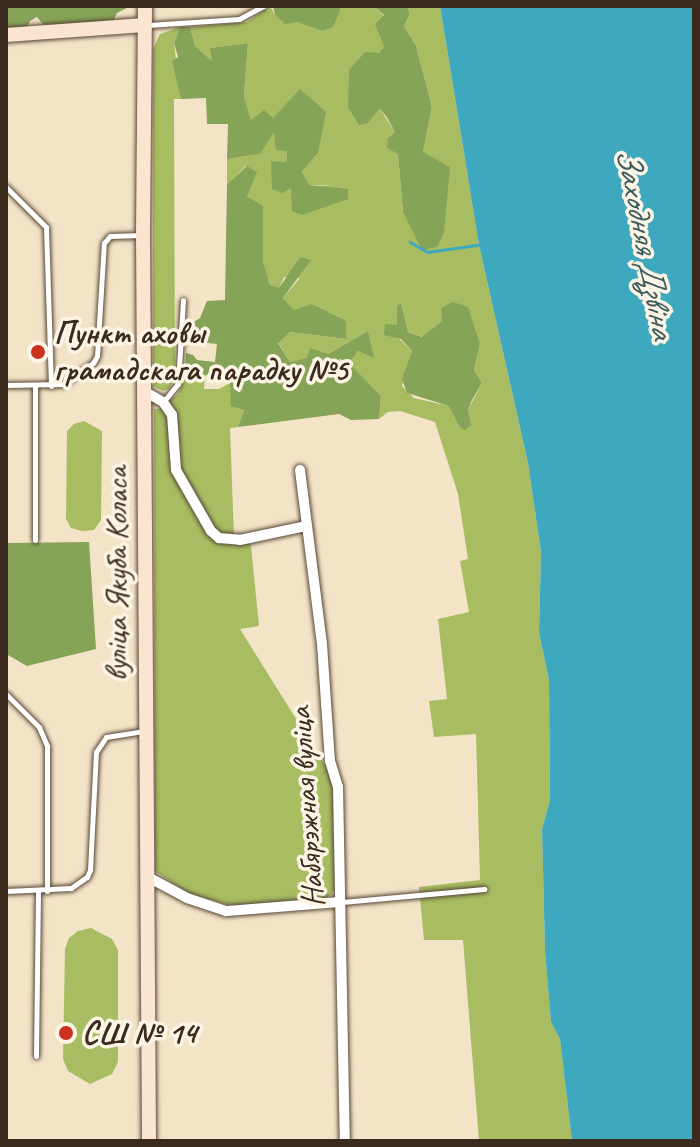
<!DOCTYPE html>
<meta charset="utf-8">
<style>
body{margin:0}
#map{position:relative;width:700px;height:1147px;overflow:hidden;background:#f3e3c7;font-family:Caveat,sans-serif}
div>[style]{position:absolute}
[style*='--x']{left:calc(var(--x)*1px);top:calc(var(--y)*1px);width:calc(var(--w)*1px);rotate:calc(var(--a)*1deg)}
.green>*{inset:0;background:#a8bd61}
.forest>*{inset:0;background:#86a457}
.water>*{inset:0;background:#3ea8be}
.stream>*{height:3px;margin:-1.5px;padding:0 1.5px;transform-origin:1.5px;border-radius:1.5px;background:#3ea8be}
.roads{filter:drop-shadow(0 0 2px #574637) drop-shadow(0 0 2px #574637)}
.lane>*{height:5px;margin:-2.5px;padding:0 2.5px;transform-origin:2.5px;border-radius:2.5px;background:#fff}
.street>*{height:10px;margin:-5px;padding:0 5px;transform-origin:5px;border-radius:5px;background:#fff}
.secondary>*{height:14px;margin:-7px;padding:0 7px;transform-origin:7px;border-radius:7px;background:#fce5d0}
.dots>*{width:22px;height:22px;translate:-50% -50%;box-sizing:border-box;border:4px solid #fcf5e5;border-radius:50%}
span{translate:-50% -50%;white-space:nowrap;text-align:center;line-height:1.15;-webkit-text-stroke:7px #fcf5e5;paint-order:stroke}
.poi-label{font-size:32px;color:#3b2a1e;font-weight:700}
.left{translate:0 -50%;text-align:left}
.street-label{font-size:32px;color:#3b2a1e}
.water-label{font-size:34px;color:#3c5c5e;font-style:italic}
.frame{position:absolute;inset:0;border:8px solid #3b2a1e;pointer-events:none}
</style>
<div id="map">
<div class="green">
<div style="clip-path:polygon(evenodd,270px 6px,275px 15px,322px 31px,340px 11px,340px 6px,373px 6px,384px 16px,384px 46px,379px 53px,368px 123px,380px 109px,395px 132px,388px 138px,398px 154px,403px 212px,423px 152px,432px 107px,416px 46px,404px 26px,410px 14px,407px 6px,440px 6px,479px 245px,528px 463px,541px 552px,539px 633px,549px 680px,550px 800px,542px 829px,545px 950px,551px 1022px,560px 1039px,572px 1141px,479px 1141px,463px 940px,424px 940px,419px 887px,480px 880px,476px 734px,434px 737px,429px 701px,447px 699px,438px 619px,469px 612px,460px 561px,468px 559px,458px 494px,435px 422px,400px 411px,388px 412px,379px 419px,381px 396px,348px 363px,358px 351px,373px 357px,368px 331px,328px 354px,290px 362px,278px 342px,290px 332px,345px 339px,346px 321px,294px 311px,283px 298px,300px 278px,284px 277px,279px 289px,270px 285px,263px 260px,263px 207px,247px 196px,246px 166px,227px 184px,227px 159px,259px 154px,274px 130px,287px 150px,286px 162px,271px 162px,291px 187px,335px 185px,308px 185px,302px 172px,318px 153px,273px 119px,251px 120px,244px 96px,248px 43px,211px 48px,213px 62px,195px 46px,190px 27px,247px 22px,270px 6px,401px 304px,408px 332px,423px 337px,442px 321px,480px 344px,474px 370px,482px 383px,468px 410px,470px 425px,460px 428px,450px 406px,414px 398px,402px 386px,412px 351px,385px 325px,397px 325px,401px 304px)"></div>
<div style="clip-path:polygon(180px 27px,174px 43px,181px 99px,174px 99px,175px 378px,169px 389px,163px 391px,153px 386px,153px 49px,160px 34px)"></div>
<div style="clip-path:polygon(205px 373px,204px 389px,219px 389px,230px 383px,244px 410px,238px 427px,230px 428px,234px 536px,250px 536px,259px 626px,240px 629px,328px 770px,335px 793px,335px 890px,326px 899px,233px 906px,188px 893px,155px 871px,154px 409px,173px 408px,169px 401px,178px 394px,185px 378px,197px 380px)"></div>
<div style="clip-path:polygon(84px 421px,102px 431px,101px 520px,94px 530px,82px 531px,71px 528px,66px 519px,67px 431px,74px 424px)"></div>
<div style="clip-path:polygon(91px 928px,112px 939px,118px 950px,118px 1062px,112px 1074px,90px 1084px,68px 1071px,63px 1059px,65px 949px,69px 938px,78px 931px)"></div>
</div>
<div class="forest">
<div style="clip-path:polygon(6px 6px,127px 6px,127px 8px,117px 13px,113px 22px,45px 27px,37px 17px,30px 21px,27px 28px,6px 30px)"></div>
<div style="clip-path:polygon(273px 6px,340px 6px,340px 11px,333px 27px,322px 31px,296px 22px,285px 24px,275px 15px)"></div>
<div style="clip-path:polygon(373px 6px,407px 6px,410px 14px,404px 26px,416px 46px,432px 107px,423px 152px,450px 167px,444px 233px,437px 247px,422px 250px,403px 212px,398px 154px,387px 148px,388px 138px,395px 132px,386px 116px,380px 109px,368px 123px,359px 125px,348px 107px,349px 70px,365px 52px,379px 53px,384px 46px,375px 24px,384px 15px)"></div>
<div style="clip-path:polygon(180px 27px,190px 27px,195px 46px,212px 61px,210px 48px,248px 43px,244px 96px,251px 120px,264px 110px,273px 118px,300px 89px,326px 112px,318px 153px,302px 172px,309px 185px,348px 189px,348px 199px,302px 215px,292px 211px,291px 188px,282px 193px,272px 189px,271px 161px,286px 162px,287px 151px,276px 150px,274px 132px,260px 154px,227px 159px,228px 124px,207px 124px,206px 98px,181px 99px,172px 61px,178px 57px,174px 43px)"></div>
<div style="clip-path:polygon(247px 166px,257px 172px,247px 196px,263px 206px,263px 260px,270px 285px,279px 288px,300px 257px,311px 260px,283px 298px,294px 310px,312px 304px,346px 321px,346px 339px,290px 332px,278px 343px,290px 362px,307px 358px,310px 348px,328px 354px,368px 331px,374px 358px,358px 351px,349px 363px,381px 396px,379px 419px,351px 420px,339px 414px,238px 427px,244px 410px,231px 406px,230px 383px,214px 371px,197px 380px,185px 378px,186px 353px,193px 355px,197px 360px,215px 362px,217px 344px,199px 342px,201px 334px,186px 327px,200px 318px,207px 301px,225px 300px,227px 184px)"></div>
<div style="clip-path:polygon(453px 302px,468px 307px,480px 344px,474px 370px,482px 383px,472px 400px,468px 410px,471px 425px,465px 430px,460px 428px,449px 406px,407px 393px,402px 379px,412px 351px,401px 339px,384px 335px,385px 324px,397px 325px,397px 306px,401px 303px,408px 332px,422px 337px,442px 321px,441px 308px)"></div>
<div style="clip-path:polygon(89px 542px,96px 649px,27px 666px,6px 654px,6px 543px)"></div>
</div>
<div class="water">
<div style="clip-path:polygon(440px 6px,694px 6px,694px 1141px,572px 1141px,560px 1039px,551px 1022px,545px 951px,542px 829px,550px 800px,549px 680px,539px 633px,541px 552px,528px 463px,479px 245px)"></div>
</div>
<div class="stream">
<div style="--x:410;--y:242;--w:20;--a:30"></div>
<div style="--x:427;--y:252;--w:57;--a:-8.1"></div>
</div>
<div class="roads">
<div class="lane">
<div style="--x:148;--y:25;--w:91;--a:-3.8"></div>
<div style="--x:239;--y:19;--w:27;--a:-28"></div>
<div style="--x:6;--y:187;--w:57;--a:45"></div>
<div style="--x:46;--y:227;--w:159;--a:88.2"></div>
<div style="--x:6;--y:385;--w:57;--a:-1"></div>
<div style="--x:63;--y:384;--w:37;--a:-35"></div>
<div style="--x:93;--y:363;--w:8;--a:-60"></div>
<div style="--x:97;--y:356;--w:113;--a:-86.5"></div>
<div style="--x:104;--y:243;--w:9;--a:-49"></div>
<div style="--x:110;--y:236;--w:32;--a:-2"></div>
<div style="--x:35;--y:386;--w:154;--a:90"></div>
<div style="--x:164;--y:401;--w:22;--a:-51"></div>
<div style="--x:178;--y:384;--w:84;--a:-86.6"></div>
<div style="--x:6;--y:694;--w:47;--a:45"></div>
<div style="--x:39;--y:727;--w:21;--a:67"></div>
<div style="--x:47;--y:746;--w:145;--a:90"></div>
<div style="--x:6;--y:891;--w:65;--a:-2.6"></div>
<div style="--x:71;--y:888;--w:19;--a:-35"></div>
<div style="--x:87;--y:877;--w:8;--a:-67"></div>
<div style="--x:90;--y:870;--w:118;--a:-87.1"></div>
<div style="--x:96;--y:752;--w:18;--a:-56"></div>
<div style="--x:106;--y:737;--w:39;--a:-9"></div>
<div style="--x:342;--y:902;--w:143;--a:-5.2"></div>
<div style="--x:36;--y:1056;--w:165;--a:-89.3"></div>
</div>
<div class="street">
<div style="--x:144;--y:391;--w:22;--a:30"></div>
<div style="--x:163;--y:402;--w:16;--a:55"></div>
<div style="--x:172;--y:415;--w:55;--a:85.8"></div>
<div style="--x:176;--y:470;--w:70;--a:60.2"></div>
<div style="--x:211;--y:531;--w:11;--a:41"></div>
<div style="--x:219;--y:538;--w:21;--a:5"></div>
<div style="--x:240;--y:540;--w:67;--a:-12"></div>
<div style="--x:300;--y:470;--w:175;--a:82.8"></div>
<div style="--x:322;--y:644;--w:117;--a:86.1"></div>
<div style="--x:330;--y:761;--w:27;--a:73"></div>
<div style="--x:338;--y:787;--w:354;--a:88.9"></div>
<div style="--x:146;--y:876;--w:47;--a:28.2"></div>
<div style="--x:187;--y:898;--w:41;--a:18.4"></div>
<div style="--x:226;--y:911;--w:115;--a:-4.5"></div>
</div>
<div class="secondary">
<div style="--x:145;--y:6;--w:228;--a:90.5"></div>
<div style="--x:143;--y:234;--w:907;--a:89.62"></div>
<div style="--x:6;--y:35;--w:139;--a:-4.1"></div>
</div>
</div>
<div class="dots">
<div style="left:38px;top:352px;background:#c8321e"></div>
<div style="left:66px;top:1033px;background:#c8321e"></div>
</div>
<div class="poi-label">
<span class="left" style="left:54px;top:352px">Пункт аховы<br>грамадскага парадку №5</span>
<span class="left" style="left:82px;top:1033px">СШ № 14</span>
</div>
<div class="street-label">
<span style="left:117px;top:574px;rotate:-90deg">вуліца Якуба Коласа</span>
<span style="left:307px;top:807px;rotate:-94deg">Набярэжная вуліца</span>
</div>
<div class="water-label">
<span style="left:646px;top:243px;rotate:79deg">Заходняя Дзвіна</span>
</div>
<div class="frame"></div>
</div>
